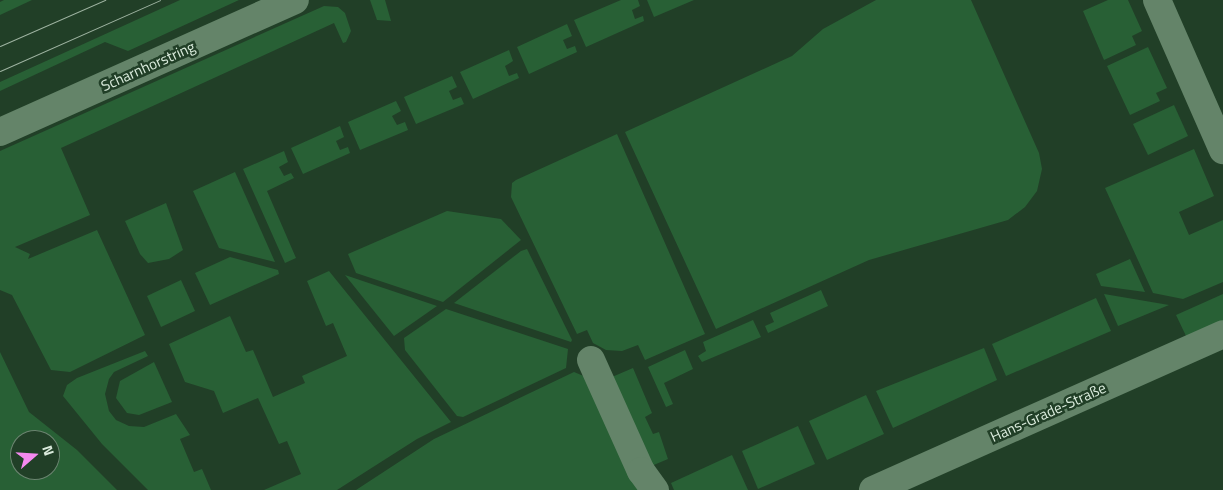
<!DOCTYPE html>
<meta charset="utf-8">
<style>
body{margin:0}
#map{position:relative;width:1223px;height:490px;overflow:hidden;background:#213f27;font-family:"Titillium Web",sans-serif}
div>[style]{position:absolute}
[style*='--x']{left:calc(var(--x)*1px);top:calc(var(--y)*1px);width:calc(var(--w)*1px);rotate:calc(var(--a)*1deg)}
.green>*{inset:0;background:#286035}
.minor>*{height:28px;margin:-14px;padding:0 14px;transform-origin:14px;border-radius:14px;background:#648469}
.tram>*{height:1px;margin:-0.5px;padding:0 0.5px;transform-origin:0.5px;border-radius:0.5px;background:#9fb4a2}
span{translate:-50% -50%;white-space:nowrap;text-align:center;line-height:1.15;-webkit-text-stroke:5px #213f27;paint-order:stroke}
.street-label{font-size:15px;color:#dbecdd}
.north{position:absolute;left:10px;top:430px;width:50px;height:50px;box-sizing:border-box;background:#213f27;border:1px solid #6b8470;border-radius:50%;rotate:71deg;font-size:14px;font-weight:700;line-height:20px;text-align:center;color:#dbecdd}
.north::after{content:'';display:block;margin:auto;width:18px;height:22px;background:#f489ef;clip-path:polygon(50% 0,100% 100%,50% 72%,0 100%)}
</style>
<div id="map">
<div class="green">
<div style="clip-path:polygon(4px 0,32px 0,0 15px,0 2px)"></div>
<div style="clip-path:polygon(180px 0,239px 0,128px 51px,105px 42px,0 91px,0 82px)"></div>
<div style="clip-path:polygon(370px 0,385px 0,391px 21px,377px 20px)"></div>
<div style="clip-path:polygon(621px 0,638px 0,640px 6px,632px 10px,635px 19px,643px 16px,644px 21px,586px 47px,574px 20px)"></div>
<div style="clip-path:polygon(647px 0,694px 0,654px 17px)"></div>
<div style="clip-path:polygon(876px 0,971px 0,1039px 153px,1042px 169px,1037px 191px,1025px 207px,1008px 220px,869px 260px,716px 329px,625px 132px,792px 56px,823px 29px)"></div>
<div style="clip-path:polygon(1108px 0,1128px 0,1142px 31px,1132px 36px,1136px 45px,1104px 60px,1083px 11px)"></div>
<div style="clip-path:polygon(324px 6px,338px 7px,345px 13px,351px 31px,346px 42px,343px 43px,334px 23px,61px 148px,90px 215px,15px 247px,30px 254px,28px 259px,97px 230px,145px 335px,70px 372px,51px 370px,12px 295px,0 290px,0 151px)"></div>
<div style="clip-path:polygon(567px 24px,572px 36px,563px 40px,567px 49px,575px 46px,577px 52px,529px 74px,517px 47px)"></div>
<div style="clip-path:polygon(1148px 47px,1167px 88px,1156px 93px,1160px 101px,1130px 115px,1107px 66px)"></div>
<div style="clip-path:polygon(509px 50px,513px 61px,505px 66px,509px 76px,517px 73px,519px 78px,473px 99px,460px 72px)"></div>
<div style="clip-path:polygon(452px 76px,457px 87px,449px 91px,453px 100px,461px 97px,464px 104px,416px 124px,404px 97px)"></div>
<div style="clip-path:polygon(396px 101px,401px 111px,392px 116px,397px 125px,405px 122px,408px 130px,360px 150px,348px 122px)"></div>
<div style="clip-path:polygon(1174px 105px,1188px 136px,1148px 155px,1133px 124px)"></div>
<div style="clip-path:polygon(340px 126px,344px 137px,336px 141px,340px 150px,348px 147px,350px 153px,303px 174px,291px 148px)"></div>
<div style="clip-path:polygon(617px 134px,705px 334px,645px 360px,638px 345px,622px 351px,606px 350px,593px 343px,587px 330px,577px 334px,511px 197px,512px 183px,516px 180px)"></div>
<div style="clip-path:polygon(1194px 149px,1214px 196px,1179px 212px,1189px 235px,1223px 220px,1223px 282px,1183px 299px,1153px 293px,1105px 188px)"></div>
<div style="clip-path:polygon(284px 151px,288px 162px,279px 167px,284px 176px,291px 173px,294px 178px,267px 191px,296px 258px,285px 263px,243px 169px)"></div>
<div style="clip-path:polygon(235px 172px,275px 262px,219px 248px,193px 191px)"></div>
<div style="clip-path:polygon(166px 203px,183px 250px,169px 259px,148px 263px,140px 254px,125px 221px)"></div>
<div style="clip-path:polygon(447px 211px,501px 219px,521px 240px,443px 302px,356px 273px,348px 254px)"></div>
<div style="clip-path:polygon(527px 249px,572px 340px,571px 342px,454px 303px,521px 251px)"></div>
<div style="clip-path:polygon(230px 257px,278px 270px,279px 274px,210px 305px,195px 273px)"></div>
<div style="clip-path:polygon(1130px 259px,1145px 292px,1101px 286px,1096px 274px)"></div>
<div style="clip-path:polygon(329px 271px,451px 422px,417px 439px,337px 490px,264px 490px,301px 474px,287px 441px,279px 444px,258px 398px,223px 413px,214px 391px,185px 382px,169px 344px,230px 316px,246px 352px,253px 350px,273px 397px,305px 383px,302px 376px,347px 356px,333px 323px,326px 326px,307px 281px)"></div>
<div style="clip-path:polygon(345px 275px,437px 306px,394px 336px)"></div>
<div style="clip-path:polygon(181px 280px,195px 311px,161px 327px,147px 296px)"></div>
<div style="clip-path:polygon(821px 290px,828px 306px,768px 333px,765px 326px,774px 322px,770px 313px)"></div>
<div style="clip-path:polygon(1104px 294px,1169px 305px,1118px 326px)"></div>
<div style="clip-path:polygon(1223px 294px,1223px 322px,1187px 338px,1176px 315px)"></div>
<div style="clip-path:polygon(1096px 298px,1111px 331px,1006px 376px,992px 344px)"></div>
<div style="clip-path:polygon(446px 309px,568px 349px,566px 368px,463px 417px,457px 416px,405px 350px,404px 338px)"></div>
<div style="clip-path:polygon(753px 320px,761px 337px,702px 362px,698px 356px,706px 351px,703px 342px)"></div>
<div style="clip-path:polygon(984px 348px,997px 380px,893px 428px,876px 391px)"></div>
<div style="clip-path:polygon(685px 350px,693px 369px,664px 383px,673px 404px,666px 407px,648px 367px)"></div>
<div style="clip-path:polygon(145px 351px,148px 356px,114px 372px,109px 379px,105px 394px,109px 411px,116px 420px,129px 426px,144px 427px,176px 414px,190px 435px,180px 439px,194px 472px,202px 469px,211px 490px,148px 490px,102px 444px,63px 396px,67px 385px,77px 378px)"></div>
<div style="clip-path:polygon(evenodd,0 352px,29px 412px,77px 450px,117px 490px,0 490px,0 352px,20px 440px,50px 440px,50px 470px,20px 470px,20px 440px)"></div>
<div style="clip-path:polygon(154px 362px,172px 402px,139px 415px,127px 413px,116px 398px,120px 381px)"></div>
<div style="clip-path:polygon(633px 368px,652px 413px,645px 417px,653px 434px,659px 432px,668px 459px,649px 467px,639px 490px,356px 490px,434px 439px,574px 372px,586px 377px,591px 386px)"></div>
<div style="clip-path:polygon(866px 395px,884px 434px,827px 460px,809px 421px)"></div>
<div style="clip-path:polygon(798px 426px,815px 464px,758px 489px,742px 451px)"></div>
<div style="clip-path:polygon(732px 455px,748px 490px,674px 490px,671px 483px)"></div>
</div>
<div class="minor">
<div style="--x:1157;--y:0;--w:164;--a:66.3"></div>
<div style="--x:0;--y:132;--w:323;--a:-24.1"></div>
<div style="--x:591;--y:360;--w:122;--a:65.8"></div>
<div style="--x:641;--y:471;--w:24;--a:54"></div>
<div style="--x:873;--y:490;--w:383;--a:-24"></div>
</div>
<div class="tram">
<div style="--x:0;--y:46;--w:115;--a:-23.7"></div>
<div style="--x:0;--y:71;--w:175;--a:-23.9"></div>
</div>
<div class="street-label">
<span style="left:148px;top:66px;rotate:-24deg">Scharnhorstring</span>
<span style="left:1048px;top:412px;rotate:-24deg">Hans-Grade-Straße</span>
</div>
<div class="north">N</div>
</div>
